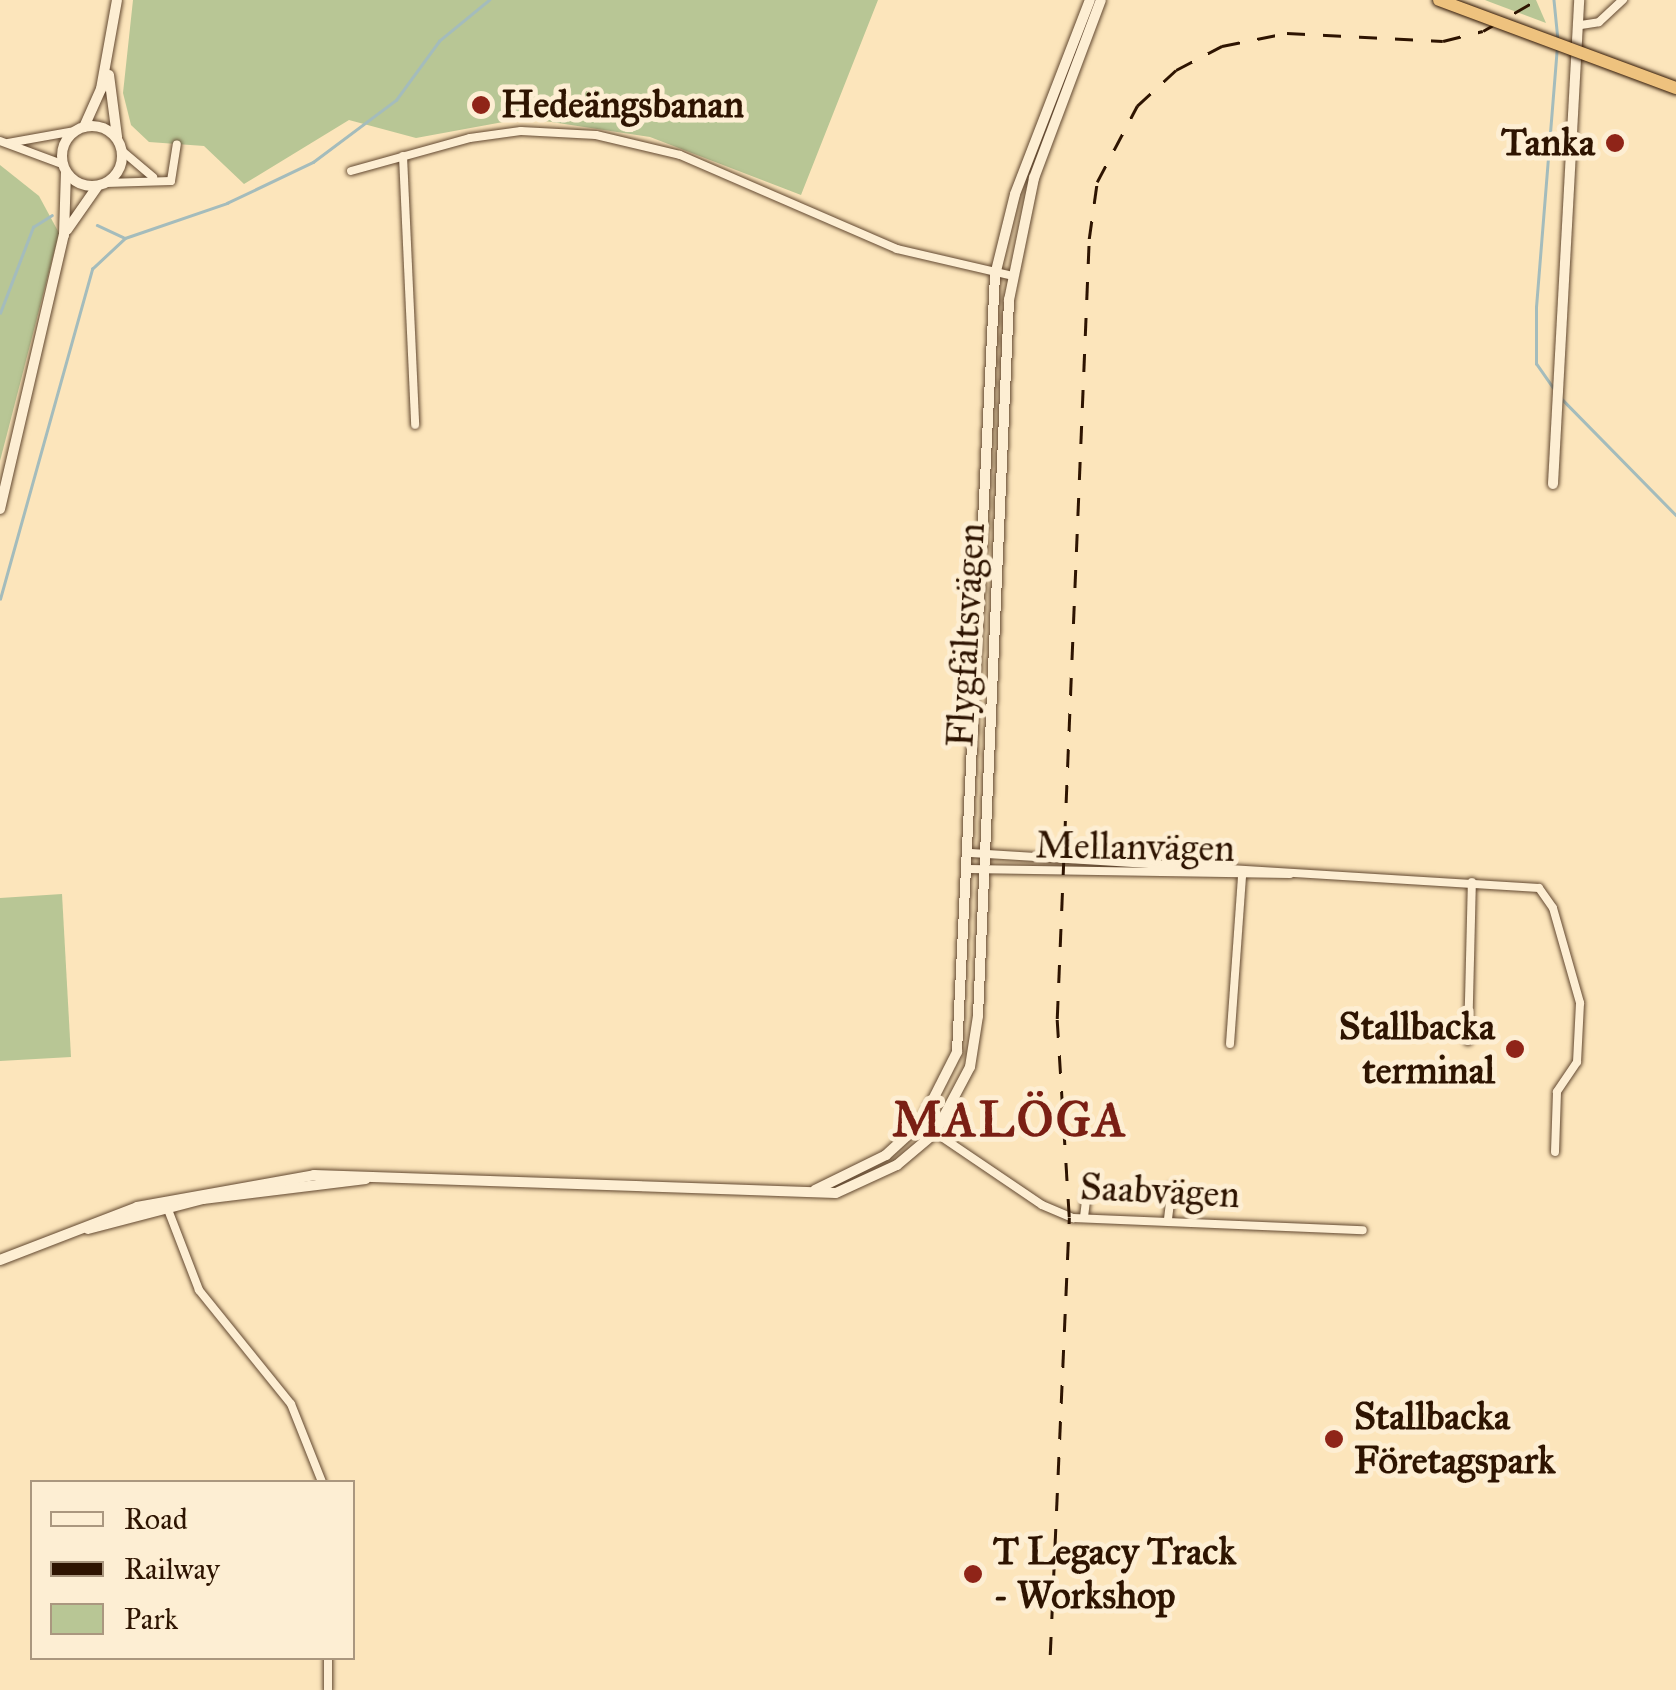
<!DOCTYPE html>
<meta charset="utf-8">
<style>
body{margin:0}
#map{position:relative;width:1676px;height:1690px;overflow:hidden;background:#fce5bb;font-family:"IM FELL Great Primer",serif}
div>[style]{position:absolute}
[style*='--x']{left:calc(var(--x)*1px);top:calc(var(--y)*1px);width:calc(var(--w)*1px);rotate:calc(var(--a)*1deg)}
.green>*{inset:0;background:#b8c695}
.stream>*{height:2.5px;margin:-1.25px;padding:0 1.25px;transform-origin:1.25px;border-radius:1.25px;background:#a4bcbc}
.roads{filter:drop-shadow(0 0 2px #624830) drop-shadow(0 0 2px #624830)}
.minor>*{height:8px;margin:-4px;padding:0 4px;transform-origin:4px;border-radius:4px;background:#fdeed3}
.tertiary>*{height:10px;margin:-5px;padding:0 5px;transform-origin:5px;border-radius:5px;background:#fdeed3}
.tertiary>.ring{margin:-5px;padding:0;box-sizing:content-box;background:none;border:10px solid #fdeed3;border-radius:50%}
.rail>*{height:2.5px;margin-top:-1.25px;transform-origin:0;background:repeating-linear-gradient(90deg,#2e1401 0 18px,transparent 0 36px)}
.bridges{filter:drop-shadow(0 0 2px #2e1401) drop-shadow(0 0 2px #2e1401)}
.trunk-bridge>*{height:12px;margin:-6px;padding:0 6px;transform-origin:6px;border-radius:6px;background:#eec27e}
.dots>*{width:28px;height:28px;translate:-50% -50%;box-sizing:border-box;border:5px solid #fdeed3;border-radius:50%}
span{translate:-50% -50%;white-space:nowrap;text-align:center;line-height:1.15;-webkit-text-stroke:10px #fdeed3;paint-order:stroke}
.poi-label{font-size:38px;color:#2e1401;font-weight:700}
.left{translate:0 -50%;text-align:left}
.right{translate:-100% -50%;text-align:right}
.street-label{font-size:38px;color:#2e1401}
.district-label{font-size:48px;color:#7a1f14;font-weight:700;letter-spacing:2.5px}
.legend{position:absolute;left:30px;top:1480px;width:325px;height:180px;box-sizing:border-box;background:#fdeed3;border:2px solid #aa977f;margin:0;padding:12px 18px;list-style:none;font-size:30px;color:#2e1401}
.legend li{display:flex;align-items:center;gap:20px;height:50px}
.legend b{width:50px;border:2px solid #aa977f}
</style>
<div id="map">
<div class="green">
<div style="clip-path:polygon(133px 0,878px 0,801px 195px,650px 137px,525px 118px,416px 138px,349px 120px,244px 184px,204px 146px,149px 142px,131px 125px,123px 93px)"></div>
<div style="clip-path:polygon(1485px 0,1536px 0,1546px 23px,1490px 2px)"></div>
<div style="clip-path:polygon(0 165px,39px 196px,59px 233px,0 461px)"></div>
<div style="clip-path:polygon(62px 894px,71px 1057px,0 1061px,0 898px)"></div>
</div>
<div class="stream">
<div style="--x:1554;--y:0;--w:40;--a:84.3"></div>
<div style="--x:97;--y:225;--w:29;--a:25"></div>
<div style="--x:0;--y:313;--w:92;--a:-69"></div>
<div style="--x:33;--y:227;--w:22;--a:-32"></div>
<div style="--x:1553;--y:388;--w:29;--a:-125"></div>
<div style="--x:1536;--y:364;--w:57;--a:-90"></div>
<div style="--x:1536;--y:307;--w:260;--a:-85.4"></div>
<div style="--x:1561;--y:398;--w:164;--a:45.5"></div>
<div style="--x:0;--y:599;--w:343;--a:-74.4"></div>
<div style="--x:92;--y:269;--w:45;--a:-43.2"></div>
<div style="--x:125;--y:238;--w:108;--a:-18.9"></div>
<div style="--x:227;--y:203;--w:95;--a:-25.5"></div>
<div style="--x:313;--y:162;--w:104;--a:-36.8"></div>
<div style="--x:396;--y:100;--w:73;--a:-53.9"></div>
<div style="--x:439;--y:41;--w:65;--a:-39.4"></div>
</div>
<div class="roads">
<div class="minor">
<div style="--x:1581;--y:25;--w:18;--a:-9"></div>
<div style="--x:1599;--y:22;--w:33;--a:-43"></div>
<div style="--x:0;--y:141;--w:66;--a:20.4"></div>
<div style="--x:8;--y:143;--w:68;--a:-10.2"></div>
<div style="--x:121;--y:150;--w:42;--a:40.2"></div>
<div style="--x:403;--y:156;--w:269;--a:87.4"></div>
<div style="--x:351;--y:171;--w:123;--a:-15.5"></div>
<div style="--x:470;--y:138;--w:51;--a:-7.8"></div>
<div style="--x:521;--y:131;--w:75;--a:3.1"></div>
<div style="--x:596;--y:135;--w:86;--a:13.4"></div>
<div style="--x:680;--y:155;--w:236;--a:23.4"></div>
<div style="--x:897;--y:249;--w:119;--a:13.1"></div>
<div style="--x:106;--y:183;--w:65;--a:-1.8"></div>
<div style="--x:171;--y:181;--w:37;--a:-81"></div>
<div style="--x:971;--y:853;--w:569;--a:3.53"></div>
<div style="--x:1539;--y:888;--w:24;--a:55"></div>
<div style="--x:1553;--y:908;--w:99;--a:74.1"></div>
<div style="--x:1580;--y:1003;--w:59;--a:92.9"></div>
<div style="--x:1577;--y:1062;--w:36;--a:124"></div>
<div style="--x:1557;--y:1092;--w:60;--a:91.9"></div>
<div style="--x:969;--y:869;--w:321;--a:0.9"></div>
<div style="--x:1468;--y:1041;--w:159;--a:-88.6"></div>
<div style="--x:1230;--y:1044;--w:168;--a:-85.9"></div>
<div style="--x:921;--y:1123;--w:146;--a:34.1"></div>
<div style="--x:1042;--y:1205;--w:34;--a:23"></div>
<div style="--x:1073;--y:1218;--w:290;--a:2.4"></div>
<div style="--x:167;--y:1207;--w:89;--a:68.9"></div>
<div style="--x:199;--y:1290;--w:146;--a:51.1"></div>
<div style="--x:291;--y:1404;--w:84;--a:68.3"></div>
<div style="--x:1084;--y:1217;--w:24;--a:-83"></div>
<div style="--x:1168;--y:1219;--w:32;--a:-83"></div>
<div style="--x:328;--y:1690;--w:32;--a:-90"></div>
</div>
<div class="tertiary">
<div style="--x:109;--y:75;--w:63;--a:82.6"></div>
<div class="ring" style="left:62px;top:126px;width:50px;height:50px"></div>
<div style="--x:84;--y:127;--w:42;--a:-65.9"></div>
<div style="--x:101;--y:89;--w:90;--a:-79.8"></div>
<div style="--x:67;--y:230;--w:52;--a:-55.1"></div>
<div style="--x:1553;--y:484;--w:485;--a:-86.9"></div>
<div style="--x:0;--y:509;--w:281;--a:-76.9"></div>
<div style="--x:64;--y:235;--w:63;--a:-88.2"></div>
<div style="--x:815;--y:1190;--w:79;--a:-26.2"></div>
<div style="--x:886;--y:1155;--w:47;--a:-42.4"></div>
<div style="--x:921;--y:1123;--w:80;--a:-63.1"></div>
<div style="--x:957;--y:1052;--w:778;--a:-87.2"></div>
<div style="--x:995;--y:275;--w:83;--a:-76.1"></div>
<div style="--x:1015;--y:194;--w:208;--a:-68.9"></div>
<div style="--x:88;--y:1229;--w:119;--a:-14.6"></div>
<div style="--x:203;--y:1199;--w:164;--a:-7"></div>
<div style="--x:0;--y:1260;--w:147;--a:-21.1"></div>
<div style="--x:137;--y:1207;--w:180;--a:-10.2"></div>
<div style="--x:314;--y:1175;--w:522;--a:1.97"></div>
<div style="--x:836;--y:1193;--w:67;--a:-24.7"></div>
<div style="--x:897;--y:1165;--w:50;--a:-40.1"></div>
<div style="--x:935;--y:1133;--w:75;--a:-62.1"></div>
<div style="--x:970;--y:1067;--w:52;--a:-81.1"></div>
<div style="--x:978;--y:1016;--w:717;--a:-87.52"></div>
<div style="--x:1009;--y:300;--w:125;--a:-78.4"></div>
<div style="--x:1034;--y:178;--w:190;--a:-69.4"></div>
</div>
</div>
<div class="rail">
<div style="--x:1050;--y:1655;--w:438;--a:-87.5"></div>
<div style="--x:1069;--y:1217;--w:198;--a:-93.5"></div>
<div style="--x:1057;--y:1019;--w:781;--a:-87.65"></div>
<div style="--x:1089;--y:239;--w:58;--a:-82"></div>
<div style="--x:1097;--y:182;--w:86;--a:-62.2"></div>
<div style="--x:1137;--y:106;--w:53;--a:-42.7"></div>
<div style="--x:1176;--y:70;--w:52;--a:-27.6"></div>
<div style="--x:1222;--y:46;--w:66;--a:-11.3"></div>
<div style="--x:1287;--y:33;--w:156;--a:2.9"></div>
<div style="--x:1443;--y:41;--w:41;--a:-14"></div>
<div style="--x:1483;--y:31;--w:62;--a:-29.9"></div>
</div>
<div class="bridges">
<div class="trunk-bridge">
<div style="--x:1439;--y:0;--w:253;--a:20.4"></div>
</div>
</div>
<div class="dots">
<div style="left:481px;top:105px;background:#8f2418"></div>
<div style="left:1615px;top:143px;background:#8f2418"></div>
<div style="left:1515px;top:1049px;background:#8f2418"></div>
<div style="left:1334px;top:1439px;background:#8f2418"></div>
<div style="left:973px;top:1574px;background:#8f2418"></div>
</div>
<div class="poi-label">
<span class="left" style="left:501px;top:105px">Hedeängsbanan</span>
<span class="right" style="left:1595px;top:143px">Tanka</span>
<span class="right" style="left:1495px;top:1049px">Stallbacka<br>terminal</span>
<span class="left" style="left:1354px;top:1439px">Stallbacka<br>Företagspark</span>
<span class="left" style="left:993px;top:1574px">T Legacy Track<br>- Workshop</span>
</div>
<div class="street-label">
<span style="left:966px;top:635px;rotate:-87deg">Flygfältsvägen</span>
<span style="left:1135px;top:847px;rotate:1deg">Mellanvägen</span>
<span style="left:1160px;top:1191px;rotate:3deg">Saabvägen</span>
</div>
<div class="district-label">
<span style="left:1010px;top:1120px">MALÖGA</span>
</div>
<ul class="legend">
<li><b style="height:12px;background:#fdeed3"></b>Road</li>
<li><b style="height:12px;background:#2e1401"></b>Railway</li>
<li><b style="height:28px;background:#b8c695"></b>Park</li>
</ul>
</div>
